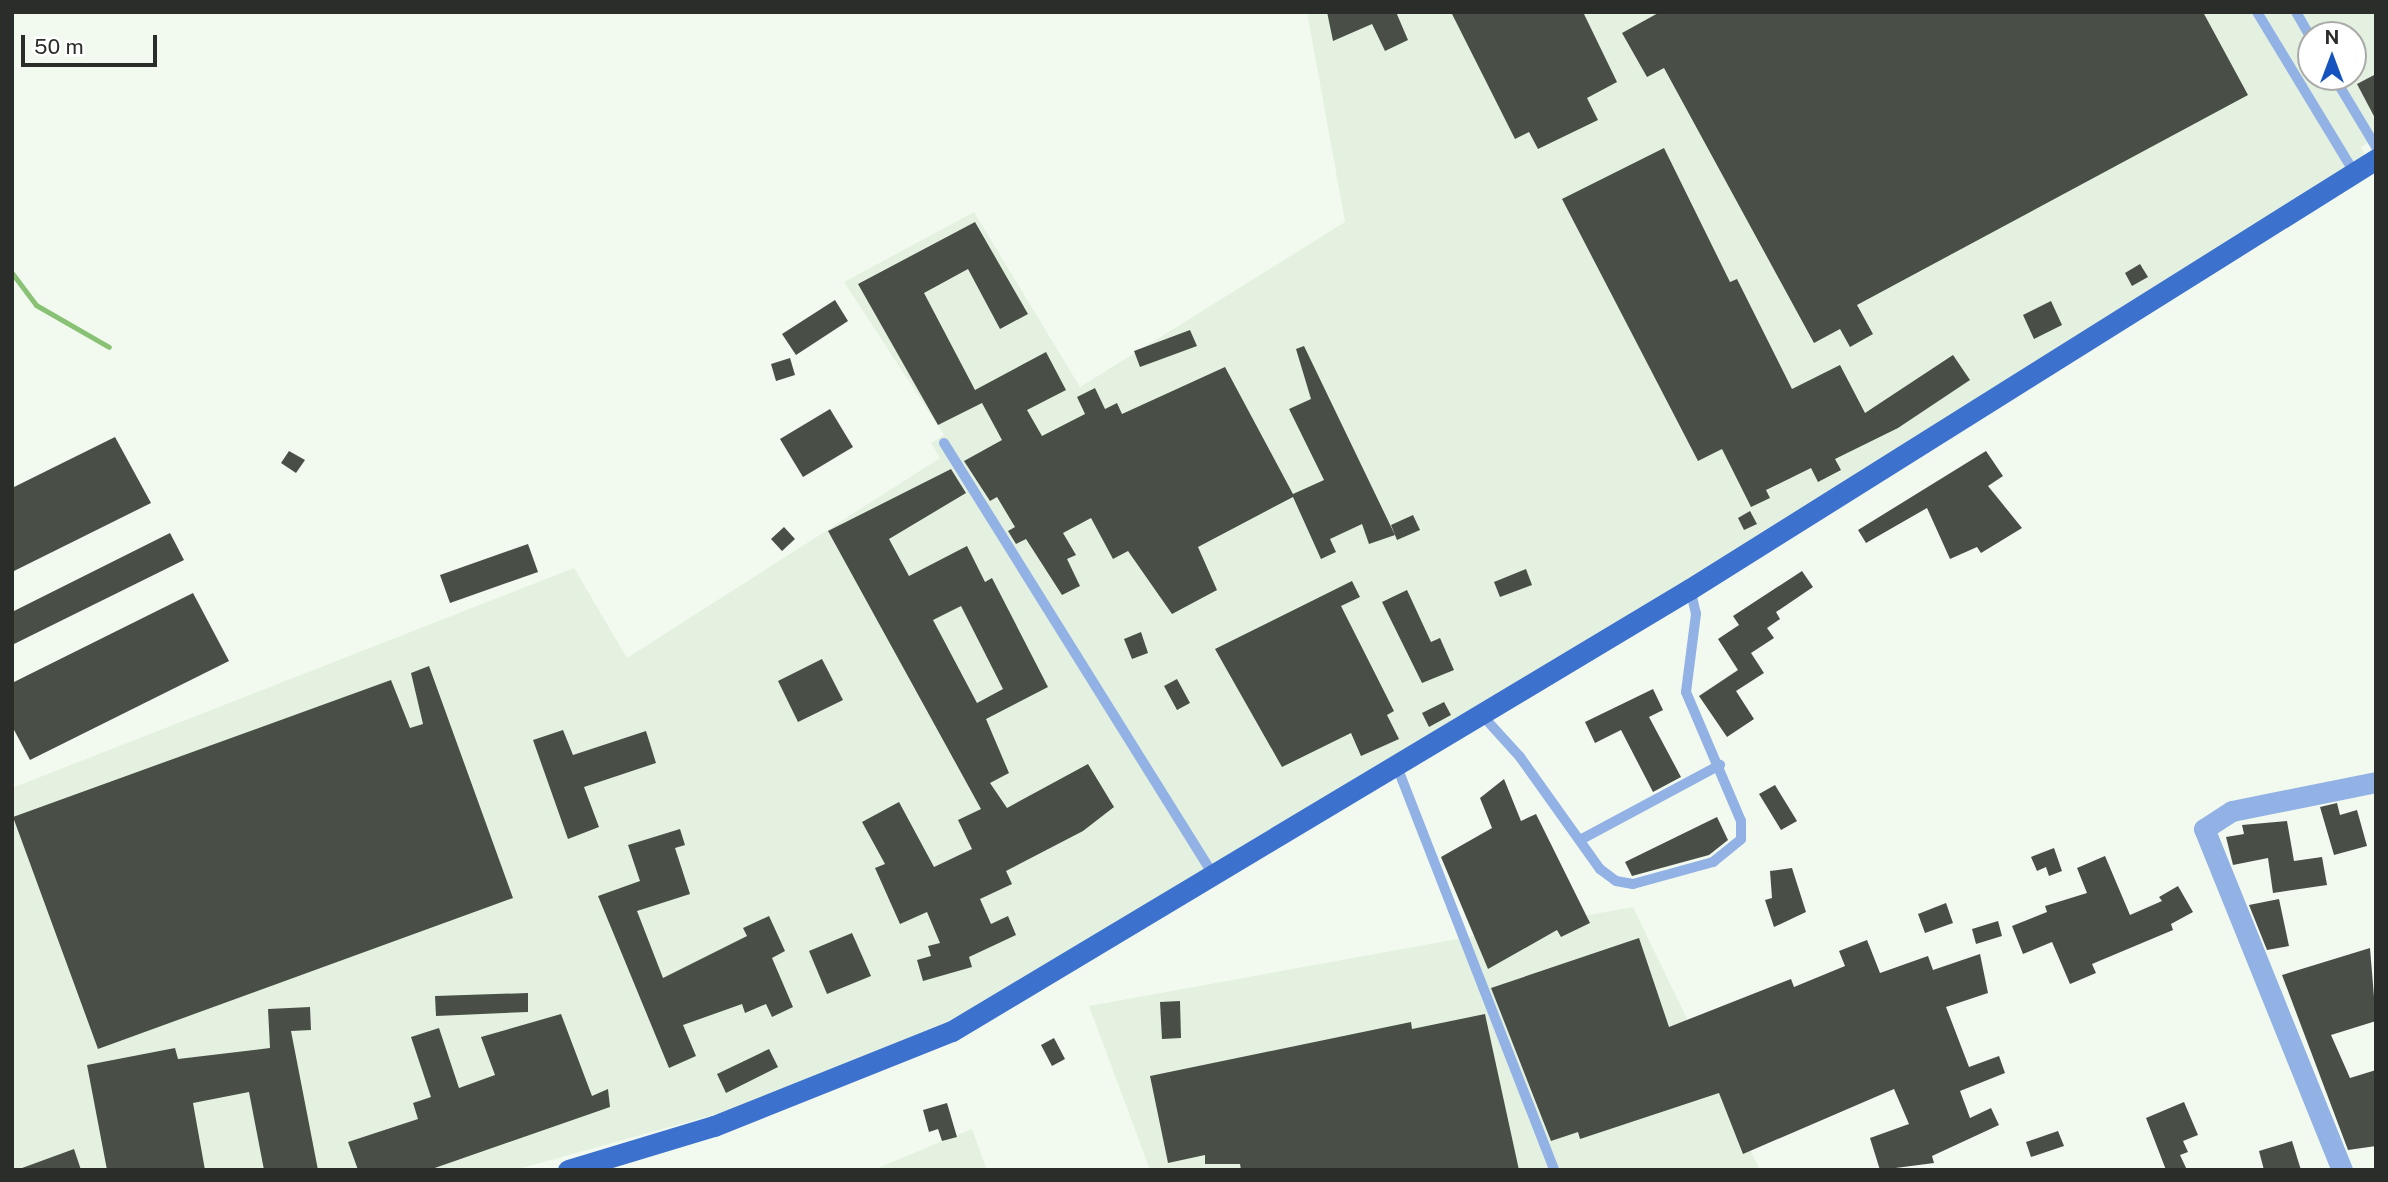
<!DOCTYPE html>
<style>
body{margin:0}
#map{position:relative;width:2388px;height:1182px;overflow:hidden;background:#f2faf0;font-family:"Public Sans",sans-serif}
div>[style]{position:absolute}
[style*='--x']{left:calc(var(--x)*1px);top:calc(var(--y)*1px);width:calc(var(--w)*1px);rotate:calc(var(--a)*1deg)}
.built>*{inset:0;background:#e4f1e0}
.stream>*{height:5px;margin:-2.5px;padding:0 2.5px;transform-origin:2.5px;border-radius:2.5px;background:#89c275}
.building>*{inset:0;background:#494f47}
.lane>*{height:10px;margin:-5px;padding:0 5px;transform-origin:5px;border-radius:5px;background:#92b1e4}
.street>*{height:21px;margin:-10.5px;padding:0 10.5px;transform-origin:10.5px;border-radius:10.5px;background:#92b1e4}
.primary>*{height:21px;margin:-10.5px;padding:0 10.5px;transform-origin:10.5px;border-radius:10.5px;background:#3c71cd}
span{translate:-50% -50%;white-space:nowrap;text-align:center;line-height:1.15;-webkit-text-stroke:7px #fff;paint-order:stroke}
.frame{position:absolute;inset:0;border:14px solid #2a2d29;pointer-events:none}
.north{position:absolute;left:2297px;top:21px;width:70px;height:70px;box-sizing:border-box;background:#fff;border:2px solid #aaaba9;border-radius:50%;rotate:0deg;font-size:19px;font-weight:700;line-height:28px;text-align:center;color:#2a2d29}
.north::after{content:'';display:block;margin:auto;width:24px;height:32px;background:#1554bf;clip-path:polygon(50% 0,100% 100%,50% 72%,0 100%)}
.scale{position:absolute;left:21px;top:35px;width:136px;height:32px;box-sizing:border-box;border:4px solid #2a2d29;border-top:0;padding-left:9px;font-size:21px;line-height:24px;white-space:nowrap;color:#2a2d29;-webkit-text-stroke:5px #fff;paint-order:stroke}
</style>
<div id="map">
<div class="built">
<div style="clip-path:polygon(evenodd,1307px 12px,2376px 12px,2376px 138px,2361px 147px,2369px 163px,952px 1031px,785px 1095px,515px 1170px,12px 1170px,12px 788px,574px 568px,627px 658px,940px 458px,931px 443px,944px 435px,844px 282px,974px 212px,1080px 387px,1345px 222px,1307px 12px,2311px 35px,2353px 35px,2353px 77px,2311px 77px,2311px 35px)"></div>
<div style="clip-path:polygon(1633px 907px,1760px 1170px,1150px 1170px,1089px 1006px)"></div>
<div style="clip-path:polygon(972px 1129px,987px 1170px,873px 1170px)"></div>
</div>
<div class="stream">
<div style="--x:12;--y:273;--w:40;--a:53"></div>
<div style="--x:36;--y:305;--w:84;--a:29.9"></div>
</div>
<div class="building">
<div style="clip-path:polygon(1327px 12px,1396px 12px,1408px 40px,1385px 51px,1372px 24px,1333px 41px)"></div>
<div style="clip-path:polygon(1451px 12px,1583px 12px,1617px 82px,1587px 98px,1598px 120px,1538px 149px,1529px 132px,1515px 139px)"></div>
<div style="clip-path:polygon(1660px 12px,2203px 12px,2248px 95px,1857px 305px,1873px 334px,1850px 347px,1840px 329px,1814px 343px,1664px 68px,1647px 77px,1622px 33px)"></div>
<div style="clip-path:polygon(2376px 74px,2376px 120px,2357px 84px)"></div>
<div style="clip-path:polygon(1664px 148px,1730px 282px,1737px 279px,1792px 389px,1840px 365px,1865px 413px,1953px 355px,1970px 380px,1898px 428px,1835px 459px,1841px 470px,1818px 482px,1811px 468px,1766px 490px,1770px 498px,1751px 507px,1722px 449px,1698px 461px,1562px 199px)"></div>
<div style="clip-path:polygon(975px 222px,1028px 314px,1000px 329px,968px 269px,924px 293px,975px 390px,1046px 352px,1066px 390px,1027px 410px,1042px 436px,1085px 414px,1077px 397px,1095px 388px,1105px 409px,1117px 403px,1122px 414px,1225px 367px,1293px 494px,1324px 480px,1289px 409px,1311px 399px,1296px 349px,1304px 346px,1395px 535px,1369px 544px,1362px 524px,1330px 539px,1336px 552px,1321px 559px,1293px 497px,1198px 547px,1217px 590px,1172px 614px,1128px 551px,1113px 559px,1091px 518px,1063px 533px,1076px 555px,1067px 559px,1080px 586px,1062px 595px,1026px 539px,1016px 544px,1008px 531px,1015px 527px,997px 497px,990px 501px,964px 461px,1002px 440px,982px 403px,938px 425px,858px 284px)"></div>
<div style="clip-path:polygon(2140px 264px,2148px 277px,2132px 286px,2125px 273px)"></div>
<div style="clip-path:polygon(835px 300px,848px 321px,796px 355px,782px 334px)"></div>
<div style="clip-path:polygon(2051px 301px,2062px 325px,2034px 339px,2023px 315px)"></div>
<div style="clip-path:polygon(1190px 330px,1197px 346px,1140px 367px,1134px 351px)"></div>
<div style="clip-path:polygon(790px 358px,795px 375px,776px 381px,771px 364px)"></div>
<div style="clip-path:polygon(830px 409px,853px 447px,803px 477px,780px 439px)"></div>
<div style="clip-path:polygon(115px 437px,151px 503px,12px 572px,12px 488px)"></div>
<div style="clip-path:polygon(289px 451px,305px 460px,296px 473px,281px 463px)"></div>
<div style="clip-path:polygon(1986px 451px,2003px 476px,1988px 486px,2022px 528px,1981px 553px,1977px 547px,1950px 559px,1927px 508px,1866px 543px,1858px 530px)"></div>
<div style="clip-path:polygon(evenodd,951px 469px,966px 493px,889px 539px,909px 576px,967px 546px,985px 582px,992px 578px,1048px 687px,986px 719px,1009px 773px,990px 783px,1007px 808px,1088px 764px,1114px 807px,1083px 831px,1006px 871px,1012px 884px,980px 899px,991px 924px,1008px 916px,1016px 935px,969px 957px,972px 967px,923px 981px,917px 960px,931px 956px,928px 946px,940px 943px,927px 912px,900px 924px,875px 868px,885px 864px,862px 822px,899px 802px,934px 867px,972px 849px,958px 820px,981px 809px,828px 531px,951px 469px,961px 606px,1003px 689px,977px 703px,933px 620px,961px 606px)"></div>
<div style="clip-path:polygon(1750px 511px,1757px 524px,1744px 530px,1738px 518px)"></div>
<div style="clip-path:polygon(1413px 515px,1420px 530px,1397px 540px,1391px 525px)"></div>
<div style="clip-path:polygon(784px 527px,795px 539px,782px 551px,771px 539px)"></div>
<div style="clip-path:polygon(170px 533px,184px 560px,12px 645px,12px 612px)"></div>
<div style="clip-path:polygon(528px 544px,538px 572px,450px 603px,440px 575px)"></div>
<div style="clip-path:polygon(1526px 569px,1532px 585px,1500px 597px,1494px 582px)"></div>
<div style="clip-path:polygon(1802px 571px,1813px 587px,1776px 612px,1780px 619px,1767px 628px,1774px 638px,1751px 653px,1764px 673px,1736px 691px,1754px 719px,1727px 737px,1699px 696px,1738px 670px,1718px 639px,1739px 625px,1733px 616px)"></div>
<div style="clip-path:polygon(1352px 581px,1360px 597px,1341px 606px,1394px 711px,1387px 715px,1399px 739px,1361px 756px,1351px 733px,1282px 767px,1215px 649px)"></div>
<div style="clip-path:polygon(1407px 590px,1431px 642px,1440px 638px,1454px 670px,1422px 683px,1382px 602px)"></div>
<div style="clip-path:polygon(193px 593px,229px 661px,30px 760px,12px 726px,12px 683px)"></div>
<div style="clip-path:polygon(1141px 632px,1148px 653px,1132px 659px,1124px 639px)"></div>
<div style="clip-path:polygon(822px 659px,843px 700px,798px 722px,778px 681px)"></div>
<div style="clip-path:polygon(429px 666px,513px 898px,98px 1049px,13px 817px,391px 680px,410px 728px,423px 724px,411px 673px)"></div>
<div style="clip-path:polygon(1177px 679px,1190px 703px,1177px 710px,1164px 686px)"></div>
<div style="clip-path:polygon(1653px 689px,1663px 710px,1649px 717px,1681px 777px,1653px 792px,1621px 730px,1595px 743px,1585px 722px)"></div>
<div style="clip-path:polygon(1444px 702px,1451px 715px,1429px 727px,1422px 713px)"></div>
<div style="clip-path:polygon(563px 730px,573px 755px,646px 731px,656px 763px,584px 787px,599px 827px,568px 839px,533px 740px)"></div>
<div style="clip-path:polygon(1504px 779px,1521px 821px,1536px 814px,1590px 923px,1561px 937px,1557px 930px,1488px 969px,1441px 857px,1492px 828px,1480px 798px)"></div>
<div style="clip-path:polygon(1775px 785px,1797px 821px,1781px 830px,1759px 794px)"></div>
<div style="clip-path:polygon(2337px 803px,2340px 815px,2357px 810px,2367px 846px,2334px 855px,2320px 807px)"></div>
<div style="clip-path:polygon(1717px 817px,1728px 840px,1709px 855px,1632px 876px,1625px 862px)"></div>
<div style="clip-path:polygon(2287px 821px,2294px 861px,2322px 857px,2327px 885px,2273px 893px,2268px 858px,2233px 865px,2226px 837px,2244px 834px,2242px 825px)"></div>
<div style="clip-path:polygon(680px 829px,685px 845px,675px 848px,690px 894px,637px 911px,663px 978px,747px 936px,743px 928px,769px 916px,785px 951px,772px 958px,793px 1007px,772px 1017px,766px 1004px,745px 1013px,742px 1004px,683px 1025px,696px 1056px,669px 1068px,598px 896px,640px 881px,628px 845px)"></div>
<div style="clip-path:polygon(2054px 848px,2062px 871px,2049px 876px,2046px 867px,2037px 871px,2031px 857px)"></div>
<div style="clip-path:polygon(2105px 856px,2130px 915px,2162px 901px,2159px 897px,2178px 886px,2193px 912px,2171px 924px,2173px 930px,2092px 964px,2096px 973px,2070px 984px,2052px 942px,2023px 954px,2012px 926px,2047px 912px,2045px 906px,2087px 893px,2077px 868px)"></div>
<div style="clip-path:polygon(1792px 868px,1806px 912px,1774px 927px,1765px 900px,1772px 898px,1770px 871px)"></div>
<div style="clip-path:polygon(2279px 899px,2289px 946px,2267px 950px,2249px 905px)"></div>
<div style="clip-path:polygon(1946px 903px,1953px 923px,1925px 933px,1918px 914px)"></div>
<div style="clip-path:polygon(1998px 921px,2002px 936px,1976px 944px,1972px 929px)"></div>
<div style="clip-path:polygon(852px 933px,871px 976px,827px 994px,809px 951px)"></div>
<div style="clip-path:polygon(1639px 938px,1669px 1027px,1791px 979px,1794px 987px,1845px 966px,1839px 951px,1867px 940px,1880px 973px,1928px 956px,1933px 970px,1980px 954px,1988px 993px,1946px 1007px,1969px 1067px,1999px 1056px,2005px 1073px,1960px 1091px,1970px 1118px,1991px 1108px,1999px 1125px,1932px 1156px,1934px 1163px,1880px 1170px,1870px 1138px,1909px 1124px,1894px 1089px,1743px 1154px,1719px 1093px,1580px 1139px,1578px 1132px,1551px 1141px,1491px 988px)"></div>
<div style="clip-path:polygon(2370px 948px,2376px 1021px,2331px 1035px,2350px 1078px,2376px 1070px,2376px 1146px,2348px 1150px,2282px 975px)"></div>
<div style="clip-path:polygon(528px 993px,528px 1012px,436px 1016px,435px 996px)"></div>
<div style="clip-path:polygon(1180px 1001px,1181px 1038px,1162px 1039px,1160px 1002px)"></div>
<div style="clip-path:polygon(310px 1007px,311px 1030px,291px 1031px,318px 1170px,264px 1170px,249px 1092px,193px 1103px,205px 1170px,107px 1170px,87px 1065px,175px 1048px,178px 1059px,270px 1048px,268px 1009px)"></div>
<div style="clip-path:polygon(561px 1014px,592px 1096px,608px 1089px,610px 1107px,429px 1170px,358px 1170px,348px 1142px,418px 1119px,413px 1103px,431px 1097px,411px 1037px,439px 1028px,459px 1088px,495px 1075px,481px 1037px)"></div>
<div style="clip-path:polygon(1485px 1014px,1519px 1170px,1241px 1170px,1240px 1164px,1205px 1164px,1205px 1155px,1168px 1163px,1150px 1076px,1411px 1022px,1412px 1029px)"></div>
<div style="clip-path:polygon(1054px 1038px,1065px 1059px,1052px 1066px,1041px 1045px)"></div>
<div style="clip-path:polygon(769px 1049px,778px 1067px,726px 1093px,717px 1074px)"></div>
<div style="clip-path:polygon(2184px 1102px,2198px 1135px,2183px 1141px,2188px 1152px,2180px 1155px,2187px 1170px,2166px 1170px,2146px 1118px)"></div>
<div style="clip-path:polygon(947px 1103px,957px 1137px,942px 1141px,938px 1129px,929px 1132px,923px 1110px)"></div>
<div style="clip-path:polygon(2058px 1131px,2064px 1146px,2031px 1157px,2026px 1142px)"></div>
<div style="clip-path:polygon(2292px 1141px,2301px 1170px,2264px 1170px,2259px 1151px)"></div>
<div style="clip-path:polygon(74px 1149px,81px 1170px,23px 1170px,22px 1168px)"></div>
</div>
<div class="lane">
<div style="--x:2257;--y:12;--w:187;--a:58.8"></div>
<div style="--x:2296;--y:12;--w:30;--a:60"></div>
<div style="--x:2334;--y:77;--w:82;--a:59"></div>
<div style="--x:944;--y:443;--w:510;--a:58.05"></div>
<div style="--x:1481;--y:714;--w:58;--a:47.8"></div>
<div style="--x:1520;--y:757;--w:138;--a:54.5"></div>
<div style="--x:1600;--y:869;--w:20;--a:37"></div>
<div style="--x:1616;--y:881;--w:17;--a:10"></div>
<div style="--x:1633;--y:884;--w:83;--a:-15.4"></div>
<div style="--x:1713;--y:862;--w:36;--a:-39"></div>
<div style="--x:1741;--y:839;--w:18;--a:-90"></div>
<div style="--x:1741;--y:821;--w:140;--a:-113.1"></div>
<div style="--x:1686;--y:692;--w:79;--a:-82.7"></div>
<div style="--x:1696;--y:614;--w:26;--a:-103"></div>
<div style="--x:1396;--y:764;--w:436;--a:68.7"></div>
<div style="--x:1580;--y:840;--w:159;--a:-28.2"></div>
</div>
<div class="street">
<div style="--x:2342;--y:1170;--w:368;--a:-112"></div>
<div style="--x:2204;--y:829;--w:33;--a:-33"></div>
<div style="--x:2232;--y:811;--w:147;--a:-11.4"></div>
</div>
<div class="primary">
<div style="--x:568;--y:1170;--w:152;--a:-16.8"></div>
<div style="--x:714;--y:1126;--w:256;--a:-21.8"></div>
<div style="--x:952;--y:1031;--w:860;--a:-30.92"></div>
<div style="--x:1690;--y:589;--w:810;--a:-32.08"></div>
</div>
<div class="frame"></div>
<div class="north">N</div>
<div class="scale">50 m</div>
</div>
